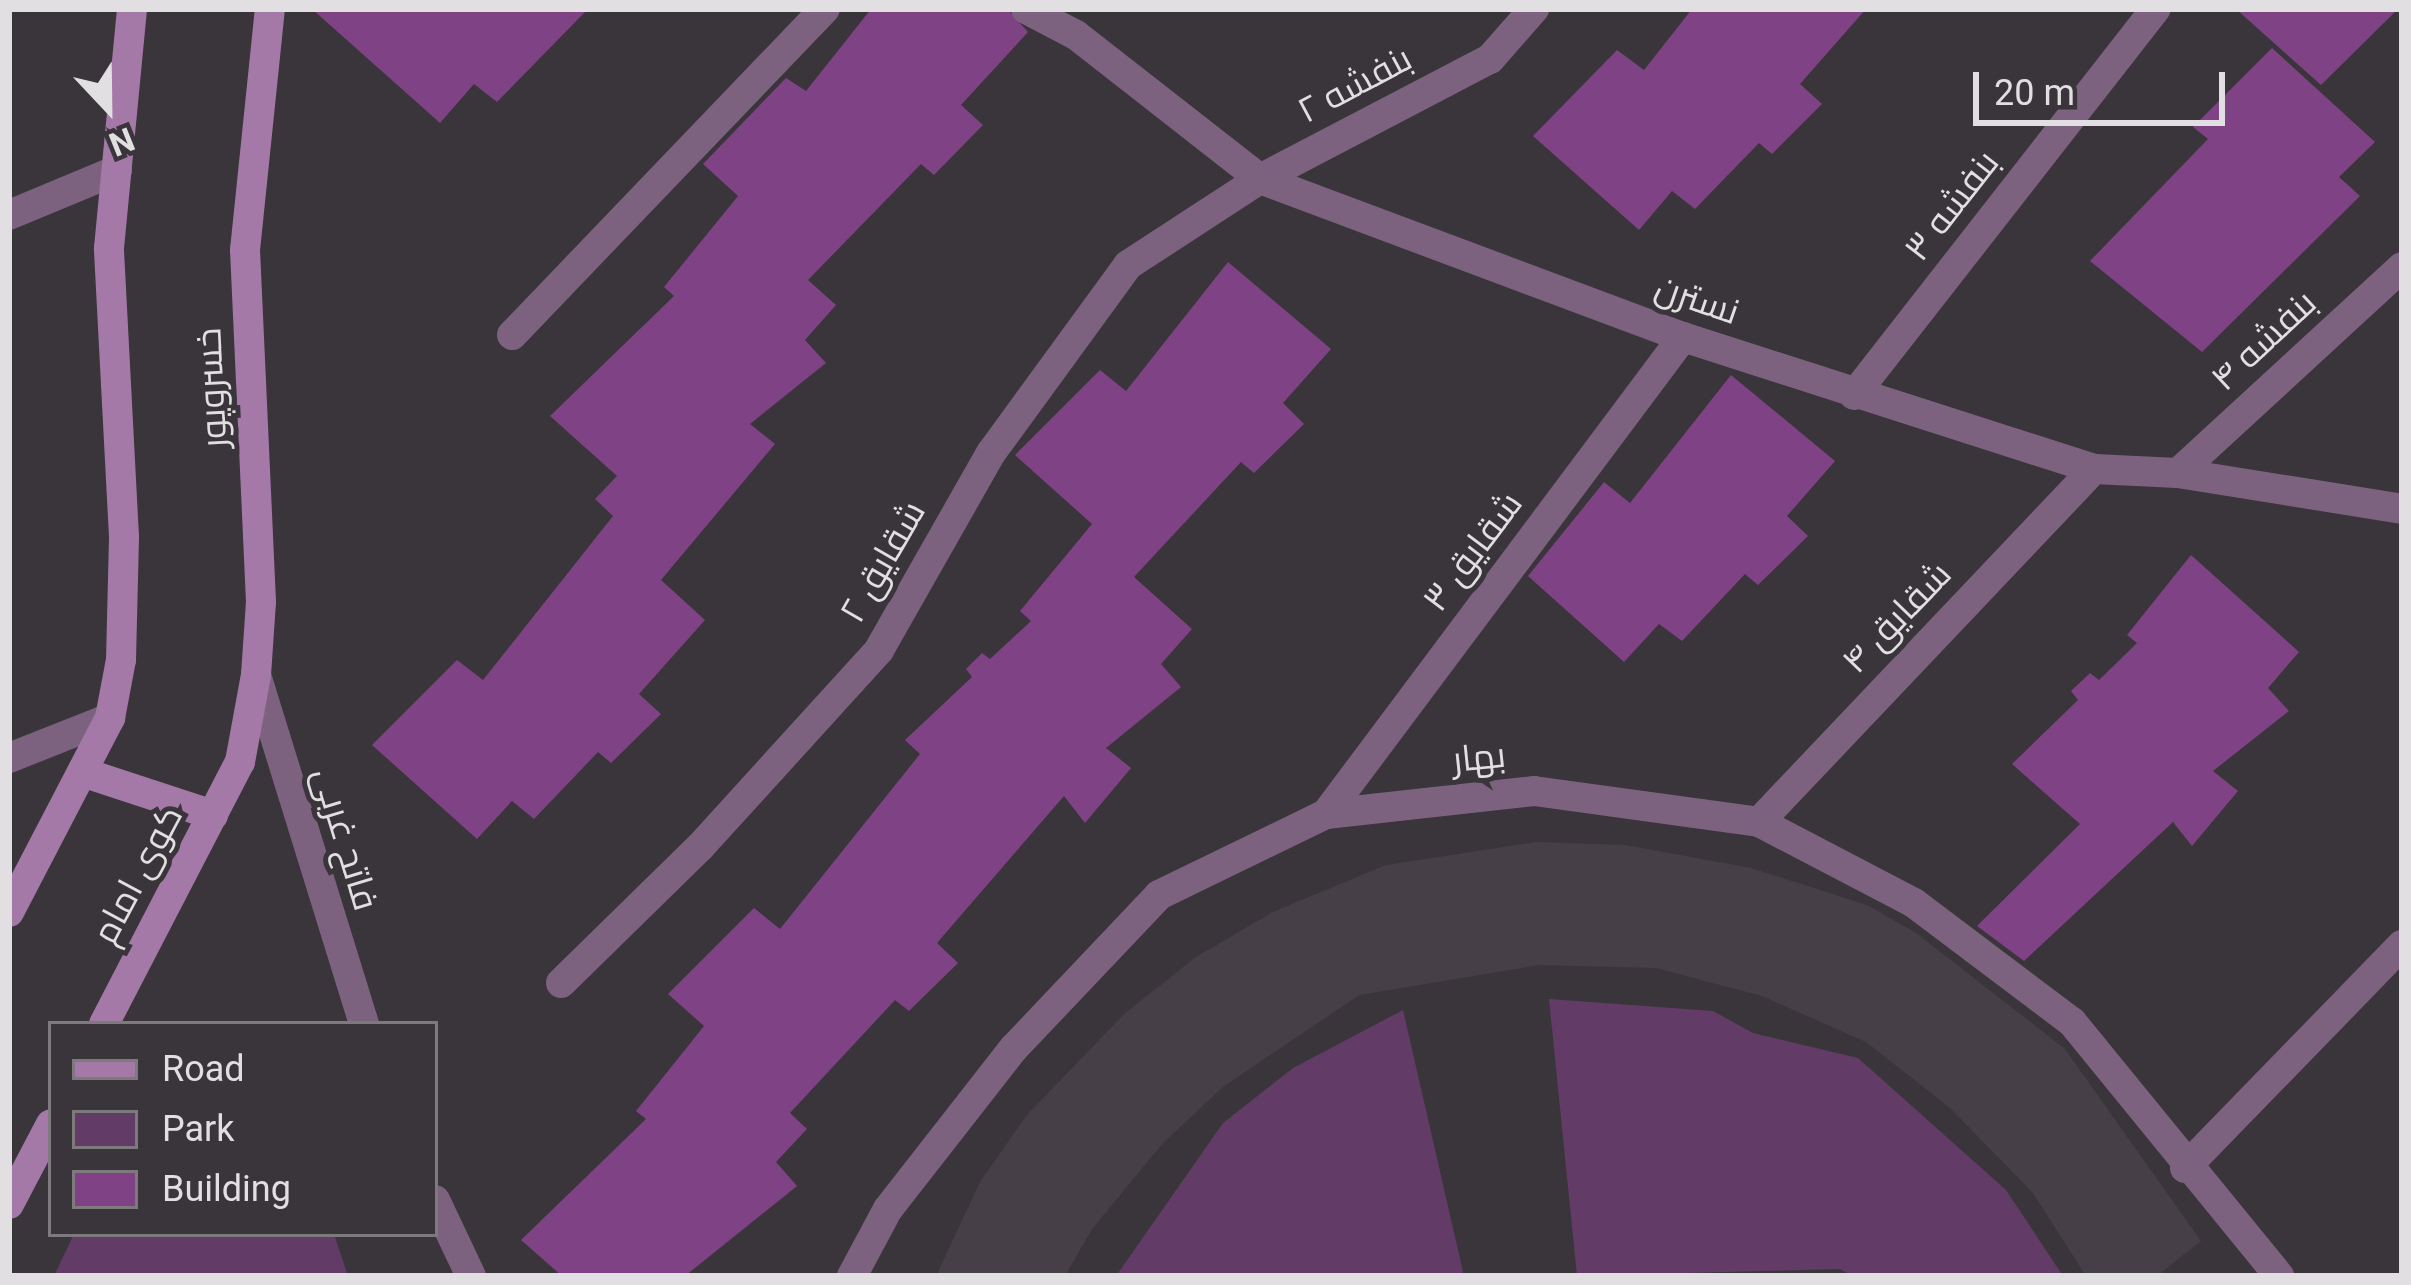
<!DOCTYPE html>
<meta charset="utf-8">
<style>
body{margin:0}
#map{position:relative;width:2411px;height:1285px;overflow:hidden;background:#39353a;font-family:Roboto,Cairo,sans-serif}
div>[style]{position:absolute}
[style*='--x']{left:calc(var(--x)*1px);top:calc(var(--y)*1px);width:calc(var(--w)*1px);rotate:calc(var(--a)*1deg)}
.built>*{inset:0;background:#473f48}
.green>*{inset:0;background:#623c66}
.building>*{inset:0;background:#7f4285}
.lane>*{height:30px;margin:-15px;padding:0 15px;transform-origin:15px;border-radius:15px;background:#7d6280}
.street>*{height:30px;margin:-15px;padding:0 15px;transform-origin:15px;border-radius:15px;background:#7d6280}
.secondary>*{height:30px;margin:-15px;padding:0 15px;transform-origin:15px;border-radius:15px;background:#a479a8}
span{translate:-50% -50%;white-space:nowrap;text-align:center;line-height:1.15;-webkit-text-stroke:10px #39353a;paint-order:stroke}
.street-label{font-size:36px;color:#e2dfe2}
.frame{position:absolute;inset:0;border:12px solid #e2dfe2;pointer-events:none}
.legend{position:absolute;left:48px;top:1021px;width:390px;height:216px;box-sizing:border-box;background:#39353a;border:3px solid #7d797d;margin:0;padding:15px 21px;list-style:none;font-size:36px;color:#e2dfe2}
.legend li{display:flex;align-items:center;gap:24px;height:60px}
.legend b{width:60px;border:3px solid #7d797d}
.north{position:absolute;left:48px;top:48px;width:120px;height:120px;-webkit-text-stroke:9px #39353a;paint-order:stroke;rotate:158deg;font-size:33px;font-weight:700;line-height:48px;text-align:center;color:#e2dfe2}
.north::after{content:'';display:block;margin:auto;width:42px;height:54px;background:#e2dfe2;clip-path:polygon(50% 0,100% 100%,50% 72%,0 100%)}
.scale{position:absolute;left:1973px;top:72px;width:252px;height:54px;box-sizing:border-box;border:6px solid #e2dfe2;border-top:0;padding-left:15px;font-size:36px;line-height:42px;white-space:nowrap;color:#e2dfe2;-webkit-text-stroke:9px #39353a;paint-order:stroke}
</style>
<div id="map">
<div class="built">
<div style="clip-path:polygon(1536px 842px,1625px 845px,1751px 868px,1867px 905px,1916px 933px,2065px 1049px,2201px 1241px,2157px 1276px,2086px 1276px,2033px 1193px,1949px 1107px,1866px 1042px,1762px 996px,1656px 968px,1539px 965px,1359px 995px,1223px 1087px,1163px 1143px,1092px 1229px,1065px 1276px,936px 1276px,980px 1182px,1027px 1115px,1124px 1014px,1196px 957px,1273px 912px,1386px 865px)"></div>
</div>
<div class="green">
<div style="clip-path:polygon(1549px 999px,1713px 1011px,1753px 1033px,1858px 1058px,2006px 1190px,2063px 1276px,1853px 1276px,1840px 1269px,1577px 1276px)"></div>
<div style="clip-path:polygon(1403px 1010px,1464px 1276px,1116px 1276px,1223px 1123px,1293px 1068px)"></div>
<div style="clip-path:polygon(74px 1234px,334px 1234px,348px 1276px,54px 1276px)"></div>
</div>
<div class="building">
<div style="clip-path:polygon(312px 9px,588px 9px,497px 102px,474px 84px,440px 123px)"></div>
<div style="clip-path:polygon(871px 9px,1007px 9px,1028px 32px,961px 105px,983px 125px,934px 175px,921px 164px,808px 280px,836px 305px,805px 340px,826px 363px,750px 424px,775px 444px,661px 580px,705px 620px,639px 694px,661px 714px,611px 763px,598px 752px,534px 819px,512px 801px,477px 839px,372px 745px,457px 660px,483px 680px,613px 516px,595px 499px,617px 476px,550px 416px,674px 296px,664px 287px,738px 196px,703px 164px,786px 78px,806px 91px)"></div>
<div style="clip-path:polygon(1692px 9px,1866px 9px,1800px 84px,1822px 104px,1772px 154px,1759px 143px,1695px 209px,1672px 191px,1639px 230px,1533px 136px,1617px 50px,1644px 70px)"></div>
<div style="clip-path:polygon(2236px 9px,2398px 9px,2321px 85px)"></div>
<div style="clip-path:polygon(2272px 48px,2375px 142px,2339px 177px,2360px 196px,2202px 352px,2090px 261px,2208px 139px,2193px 127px)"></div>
<div style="clip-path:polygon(1228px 262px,1331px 349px,1283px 403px,1304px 424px,1254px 473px,1241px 462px,1134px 577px,1192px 629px,1161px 664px,1181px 687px,1106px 748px,1131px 768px,1085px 823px,1064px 796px,937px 943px,958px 963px,909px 1011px,895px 1000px,790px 1113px,807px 1129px,776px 1162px,797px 1186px,685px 1276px,562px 1276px,521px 1240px,646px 1119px,636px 1111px,704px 1026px,668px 994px,754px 908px,780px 929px,920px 754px,905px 740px,972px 677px,966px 669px,982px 653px,990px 659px,1031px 621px,1020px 611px,1092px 524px,1015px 455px,1100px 370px,1126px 391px)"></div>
<div style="clip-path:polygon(1731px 375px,1835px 461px,1787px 516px,1808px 536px,1758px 585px,1745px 574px,1682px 641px,1659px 624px,1624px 662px,1528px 576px,1604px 482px,1630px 503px)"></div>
<div style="clip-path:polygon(2191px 555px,2299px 652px,2268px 688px,2289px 711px,2213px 771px,2238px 791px,2192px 846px,2173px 822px,2024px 961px,1977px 926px,2080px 824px,2012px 764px,2078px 700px,2071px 691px,2090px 673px,2099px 680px,2137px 643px,2127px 635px)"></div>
</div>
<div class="lane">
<div style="--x:512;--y:335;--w:452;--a:-46.2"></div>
<div style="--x:1854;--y:395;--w:490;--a:-52"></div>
<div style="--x:2178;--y:473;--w:304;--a:-42.6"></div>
<div style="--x:1326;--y:814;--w:596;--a:-53.19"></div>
<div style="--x:1759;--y:822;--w:487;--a:-46.5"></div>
<div style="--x:561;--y:983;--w:194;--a:-44.4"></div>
<div style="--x:700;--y:847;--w:266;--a:-47.7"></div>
<div style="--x:879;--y:650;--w:227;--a:-60.4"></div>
<div style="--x:991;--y:453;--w:233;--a:-53.9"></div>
<div style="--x:1128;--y:265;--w:158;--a:-33.1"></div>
<div style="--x:1260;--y:179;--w:259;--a:-27.6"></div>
<div style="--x:1490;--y:59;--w:67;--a:-48.7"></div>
<div style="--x:2185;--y:1168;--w:311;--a:-45.8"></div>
</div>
<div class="street">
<div style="--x:1026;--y:9;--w:56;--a:27.5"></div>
<div style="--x:1076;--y:35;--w:234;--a:38"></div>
<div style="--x:1260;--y:179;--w:452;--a:20.5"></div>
<div style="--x:1683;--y:337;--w:432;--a:17.8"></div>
<div style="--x:2094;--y:469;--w:84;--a:2.7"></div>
<div style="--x:2178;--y:473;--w:227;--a:9.1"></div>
<div style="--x:9;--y:215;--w:117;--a:-22.6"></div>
<div style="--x:256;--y:675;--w:365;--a:72.8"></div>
<div style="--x:9;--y:758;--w:109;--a:-21.6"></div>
<div style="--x:435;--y:1200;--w:84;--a:64.7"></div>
<div style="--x:852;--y:1276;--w:76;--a:-61.8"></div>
<div style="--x:888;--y:1209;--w:204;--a:-52"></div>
<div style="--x:1014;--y:1048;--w:211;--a:-46.5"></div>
<div style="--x:1159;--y:895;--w:186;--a:-25.9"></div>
<div style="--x:1326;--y:814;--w:209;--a:-6.3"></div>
<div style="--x:1534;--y:791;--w:227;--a:7.8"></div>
<div style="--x:1759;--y:822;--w:175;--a:27.6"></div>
<div style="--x:1914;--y:903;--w:198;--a:37"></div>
<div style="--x:2072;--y:1022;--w:328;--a:50.8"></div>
</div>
<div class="secondary">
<div style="--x:82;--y:772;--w:138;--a:18.2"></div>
<div style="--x:9;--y:912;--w:219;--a:-62.5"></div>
<div style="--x:110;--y:718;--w:59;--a:-79.3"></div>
<div style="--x:121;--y:660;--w:123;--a:-88.6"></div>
<div style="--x:124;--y:537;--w:289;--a:-93"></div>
<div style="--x:109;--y:248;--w:240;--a:-84.5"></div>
<div style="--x:104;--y:1024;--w:295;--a:-62.6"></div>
<div style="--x:240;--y:762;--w:88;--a:-79.6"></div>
<div style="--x:256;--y:675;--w:73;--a:-86.1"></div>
<div style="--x:261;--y:602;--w:352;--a:-92.6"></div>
<div style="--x:245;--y:250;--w:242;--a:-84.1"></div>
<div style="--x:9;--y:1204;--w:90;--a:-62.3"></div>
</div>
<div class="street-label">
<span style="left:1355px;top:85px;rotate:-28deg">بنفشه ۲</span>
<span style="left:1952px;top:206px;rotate:-52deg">بنفشه ۳</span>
<span style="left:1697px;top:300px;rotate:19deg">نسترن</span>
<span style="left:2264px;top:341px;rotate:-43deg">بنفشه ۴</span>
<span style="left:212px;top:388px;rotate:-93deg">خسروپور</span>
<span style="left:1473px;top:552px;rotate:-53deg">شقایق ۳</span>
<span style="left:883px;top:562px;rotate:-60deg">شقایق ۲</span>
<span style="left:1897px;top:618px;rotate:-46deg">شقایق ۴</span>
<span style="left:1479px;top:758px;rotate:-6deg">بهار</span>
<span style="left:345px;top:839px;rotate:73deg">فاتح غربی</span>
<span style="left:138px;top:875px;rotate:-62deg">کوی امام</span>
</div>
<div class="frame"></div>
<ul class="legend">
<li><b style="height:15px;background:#a479a8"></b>Road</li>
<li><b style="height:33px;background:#623c66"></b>Park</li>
<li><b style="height:33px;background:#7f4285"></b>Building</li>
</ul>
<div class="north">N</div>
<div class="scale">20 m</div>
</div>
